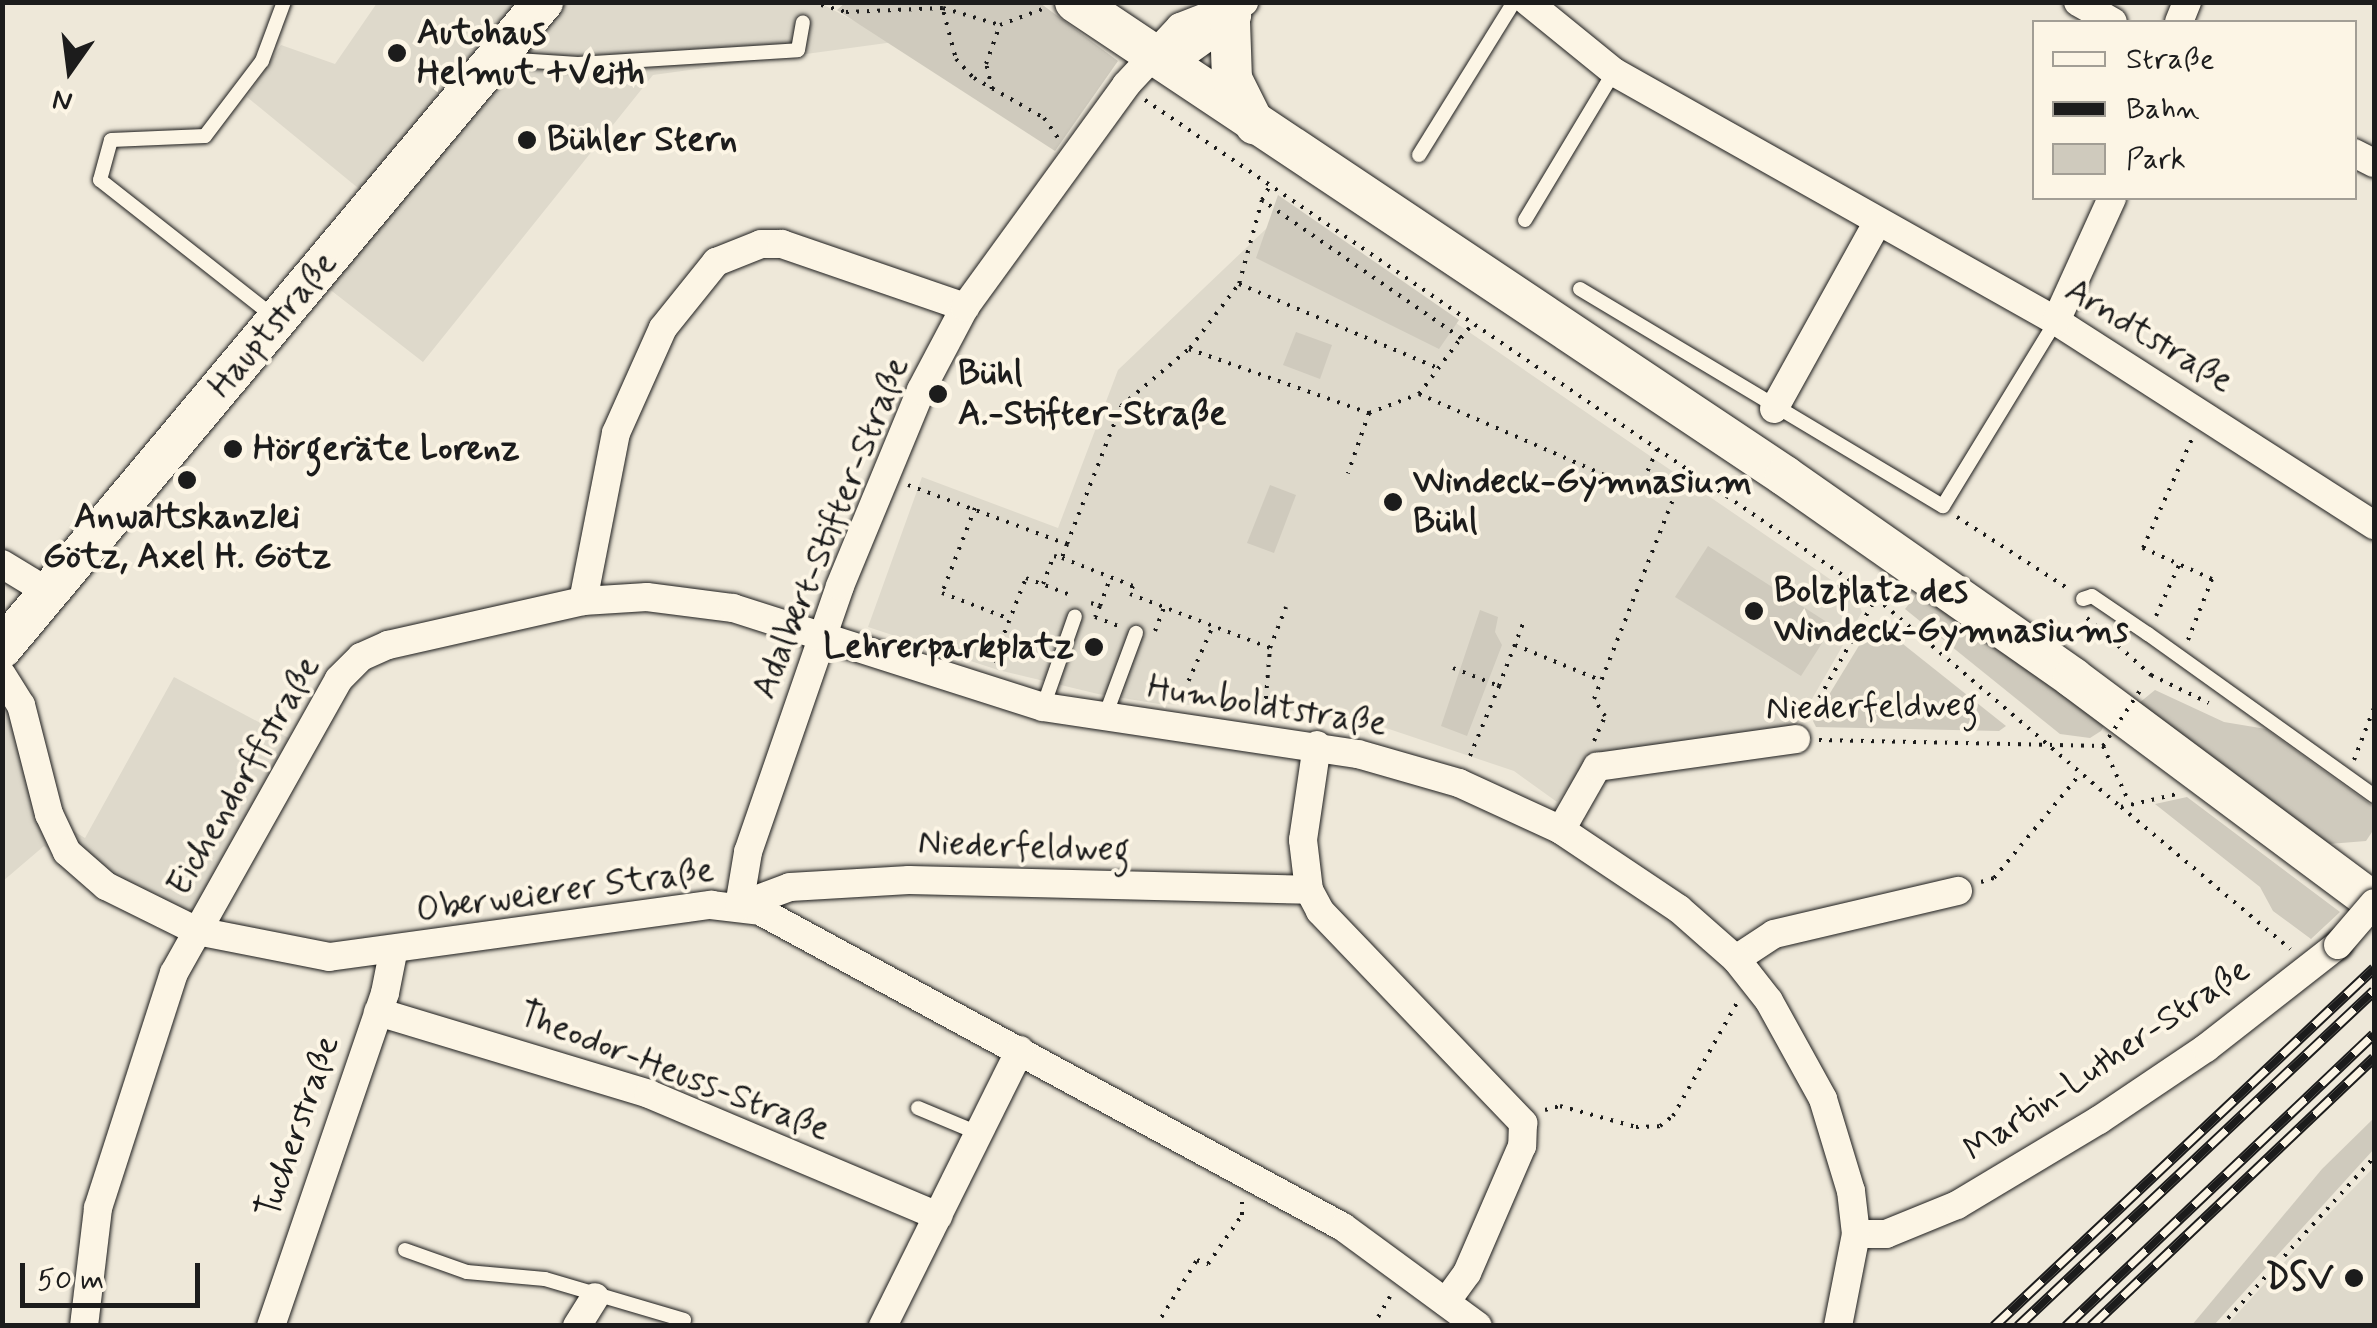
<!DOCTYPE html>
<meta charset="utf-8">
<style>
body{margin:0}
#map{position:relative;width:2377px;height:1328px;overflow:hidden;background:#eee8d9;font-family:Mynerve,sans-serif}
div>[style]{position:absolute}
[style*='--x']{left:calc(var(--x)*1px);top:calc(var(--y)*1px);width:calc(var(--w)*1px);rotate:calc(var(--a)*1deg)}
.built>*{inset:0;background:#ded9cb}
.green>*{inset:0;background:#cfcabd}
.path>*{height:4px;margin-top:-2px;transform-origin:0;background:repeating-linear-gradient(90deg,#1c1c1c 0 2.5px,transparent 0 10.5px)}
.roads{filter:drop-shadow(0 0 2px #1c1c1c) drop-shadow(0 0 2px #1c1c1c)}
.lane>*{height:14px;margin:-7px;padding:0 7px;transform-origin:7px;border-radius:7px;background:#fcf5e5}
.street>*{height:28px;margin:-14px;padding:0 14px;transform-origin:14px;border-radius:14px;background:#fcf5e5}
.secondary>*{height:40px;margin:-20px;padding:0 20px;transform-origin:20px;border-radius:20px;background:#fcf5e5}
.rail>*{height:11px;margin-top:-5.5px;transform-origin:0;background:repeating-linear-gradient(90deg,#fcf5e5 0 22px,#1c1c1c 0 44px);box-sizing:border-box;border-block:2px solid #1c1c1c}
.path-bridge>*{height:4px;margin-top:-2px;transform-origin:0;background:repeating-linear-gradient(90deg,#1c1c1c 0 2.5px,transparent 0 10.5px)}
.bridges{filter:drop-shadow(0 0 2px #1c1c1c) drop-shadow(0 0 2px #1c1c1c)}
.street-bridge>*{height:28px;margin:-14px;padding:0 14px;transform-origin:14px;border-radius:14px;background:#fcf5e5}
.dots>*{width:28px;height:28px;translate:-50% -50%;box-sizing:border-box;border:5px solid #fcf5e5;border-radius:50%}
span{translate:-50% -50%;white-space:nowrap;text-align:center;line-height:1.15;-webkit-text-stroke:8px #fcf5e5;paint-order:stroke}
.poi-label{font-size:35px;color:#1c1c1c;font-weight:700}
.left{translate:0 -50%;text-align:left}
.right{translate:-100% -50%;text-align:right}
.street-label{font-size:35px;color:#1c1c1c}
.frame{position:absolute;inset:0;border:5px solid #1c1c1c;pointer-events:none}
.legend{position:absolute;left:2032px;top:20px;width:325px;height:180px;box-sizing:border-box;background:#fcf5e5;border:2px solid #a29e95;margin:0;padding:12px 18px;list-style:none;font-size:30px;color:#1c1c1c}
.legend li{display:flex;align-items:center;gap:20px;height:50px}
.legend b{width:50px;border:2px solid #a29e95}
.north{position:absolute;left:20px;top:20px;width:100px;height:100px;-webkit-text-stroke:8px #fcf5e5;paint-order:stroke;rotate:194deg;font-size:28px;font-weight:700;line-height:40px;text-align:center;color:#1c1c1c}
.north::after{content:'';display:block;margin:auto;width:35px;height:45px;background:#1c1c1c;clip-path:polygon(50% 0,100% 100%,50% 72%,0 100%)}
.scale{position:absolute;left:20px;top:1263px;width:180px;height:45px;box-sizing:border-box;border:5px solid #1c1c1c;border-top:0;padding-left:12px;font-size:30px;line-height:35px;white-space:nowrap;color:#1c1c1c;-webkit-text-stroke:8px #fcf5e5;paint-order:stroke}
</style>
<div id="map">
<div class="built">
<div style="clip-path:polygon(377px 3px,820px 3px,894px 42px,653px 75px,423px 362px,319px 281px,380px 206px,247px 97px,281px 45px,335px 64px)"></div>
<div style="clip-path:polygon(1288px 208px,1856px 597px,1862px 612px,1793px 732px,1591px 757px,1557px 802px,1514px 771px,1383px 727px,1271px 707px,1159px 704px,1098px 694px,998px 670px,868px 627px,922px 477px,1058px 528px,1118px 370px)"></div>
<div style="clip-path:polygon(2px 660px,60px 823px,85px 838px,174px 677px,298px 743px,191px 934px,44px 846px,3px 881px)"></div>
<div style="clip-path:polygon(2374px 1167px,2374px 1325px,2227px 1325px,2320px 1223px)"></div>
</div>
<div class="green">
<div style="clip-path:polygon(845px 3px,1040px 3px,1118px 61px,1055px 151px,837px 10px)"></div>
<div style="clip-path:polygon(1278px 195px,1459px 320px,1439px 349px,1256px 258px)"></div>
<div style="clip-path:polygon(1296px 332px,1332px 345px,1320px 379px,1283px 365px)"></div>
<div style="clip-path:polygon(1270px 485px,1296px 495px,1274px 553px,1247px 543px)"></div>
<div style="clip-path:polygon(1708px 546px,1833px 626px,1801px 676px,1675px 597px)"></div>
<div style="clip-path:polygon(1921px 589px,2106px 722px,2101px 731px,2090px 738px,2060px 734px,1905px 609px)"></div>
<div style="clip-path:polygon(1480px 610px,1498px 617px,1495px 632px,1502px 645px,1467px 736px,1441px 726px)"></div>
<div style="clip-path:polygon(1874px 621px,2006px 726px,1999px 731px,1816px 727px,1813px 721px)"></div>
<div style="clip-path:polygon(2155px 690px,2224px 722px,2266px 729px,2374px 807px,2374px 829px,2366px 841px,2329px 844px,2139px 703px)"></div>
<div style="clip-path:polygon(2187px 797px,2340px 912px,2311px 939px,2273px 911px,2260px 887px,2155px 804px)"></div>
<div style="clip-path:polygon(2374px 1118px,2374px 1149px,2214px 1325px,2192px 1325px,2322px 1169px)"></div>
</div>
<div class="path">
<div style="--x:811;--y:2;--w:36;--a:16"></div>
<div style="--x:846;--y:12;--w:97;--a:-2.4"></div>
<div style="--x:943;--y:8;--w:59;--a:16.6"></div>
<div style="--x:941;--y:2;--w:59;--a:75.3"></div>
<div style="--x:956;--y:59;--w:26;--a:47"></div>
<div style="--x:974;--y:78;--w:81;--a:29.7"></div>
<div style="--x:1044;--y:118;--w:24;--a:55"></div>
<div style="--x:992;--y:89;--w:26;--a:-103"></div>
<div style="--x:986;--y:64;--w:41;--a:-70.3"></div>
<div style="--x:1000;--y:25;--w:48;--a:-20.7"></div>
<div style="--x:1145;--y:100;--w:885;--a:34.26"></div>
<div style="--x:1876;--y:598;--w:322;--a:40.5"></div>
<div style="--x:2121;--y:807;--w:57;--a:-13.1"></div>
<div style="--x:1262;--y:200;--w:18;--a:-61"></div>
<div style="--x:1461;--y:338;--w:19;--a:-51"></div>
<div style="--x:1190;--y:348;--w:81;--a:-52.6"></div>
<div style="--x:1419;--y:394;--w:70;--a:-53.1"></div>
<div style="--x:1461;--y:338;--w:242;--a:-145.3"></div>
<div style="--x:1262;--y:200;--w:87;--a:105.3"></div>
<div style="--x:1239;--y:284;--w:216;--a:22.9"></div>
<div style="--x:1369;--y:413;--w:53;--a:-20.8"></div>
<div style="--x:1419;--y:394;--w:240;--a:23.6"></div>
<div style="--x:1639;--y:490;--w:44;--a:-65.8"></div>
<div style="--x:908;--y:485;--w:170;--a:20.4"></div>
<div style="--x:1067;--y:544;--w:15;--a:110"></div>
<div style="--x:1062;--y:558;--w:76;--a:21.5"></div>
<div style="--x:1133;--y:586;--w:9;--a:111"></div>
<div style="--x:1130;--y:594;--w:150;--a:21.1"></div>
<div style="--x:1270;--y:648;--w:44;--a:-68.7"></div>
<div style="--x:975;--y:508;--w:91;--a:111.2"></div>
<div style="--x:942;--y:593;--w:73;--a:20.9"></div>
<div style="--x:1957;--y:517;--w:131;--a:32.8"></div>
<div style="--x:1067;--y:544;--w:148;--a:-68.6"></div>
<div style="--x:1121;--y:406;--w:89;--a:-40"></div>
<div style="--x:1189;--y:349;--w:191;--a:19.6"></div>
<div style="--x:1369;--y:413;--w:64;--a:109.3"></div>
<div style="--x:1043;--y:584;--w:30;--a:-69"></div>
<div style="--x:1054;--y:556;--w:8;--a:14"></div>
<div style="--x:1091;--y:603;--w:9;--a:18"></div>
<div style="--x:1100;--y:606;--w:12;--a:114"></div>
<div style="--x:1095;--y:617;--w:26;--a:21"></div>
<div style="--x:1100;--y:606;--w:30;--a:-70"></div>
<div style="--x:2156;--y:616;--w:56;--a:-65.7"></div>
<div style="--x:2087;--y:618;--w:86;--a:41.7"></div>
<div style="--x:2151;--y:675;--w:64;--a:25.8"></div>
<div style="--x:1155;--y:631;--w:25;--a:-69"></div>
<div style="--x:2188;--y:640;--w:66;--a:-68.5"></div>
<div style="--x:2212;--y:579;--w:76;--a:-155.8"></div>
<div style="--x:2143;--y:548;--w:120;--a:-65.8"></div>
<div style="--x:1515;--y:645;--w:94;--a:22.5"></div>
<div style="--x:993;--y:662;--w:90;--a:-68.6"></div>
<div style="--x:1026;--y:578;--w:50;--a:21"></div>
<div style="--x:1453;--y:668;--w:49;--a:21.4"></div>
<div style="--x:1499;--y:686;--w:70;--a:-69"></div>
<div style="--x:1180;--y:700;--w:81;--a:-66"></div>
<div style="--x:1265;--y:709;--w:61;--a:-85.3"></div>
<div style="--x:1809;--y:716;--w:136;--a:-60.4"></div>
<div style="--x:1819;--y:740;--w:284;--a:1.2"></div>
<div style="--x:2103;--y:746;--w:62;--a:65.1"></div>
<div style="--x:1594;--y:741;--w:27;--a:-66"></div>
<div style="--x:1605;--y:716;--w:20;--a:-123"></div>
<div style="--x:1594;--y:699;--w:250;--a:-68.4"></div>
<div style="--x:1470;--y:756;--w:76;--a:-67.5"></div>
<div style="--x:2354;--y:760;--w:56;--a:-69"></div>
<div style="--x:2121;--y:807;--w:221;--a:40"></div>
<div style="--x:1981;--y:882;--w:14;--a:-17"></div>
<div style="--x:1994;--y:878;--w:135;--a:-50.4"></div>
<div style="--x:1545;--y:1110;--w:16;--a:-15"></div>
<div style="--x:1560;--y:1106;--w:79;--a:15.4"></div>
<div style="--x:1636;--y:1127;--w:24;--a:-2"></div>
<div style="--x:1660;--y:1126;--w:16;--a:-38"></div>
<div style="--x:1673;--y:1116;--w:130;--a:-60.5"></div>
<div style="--x:1156;--y:1326;--w:78;--a:-58.2"></div>
<div style="--x:1197;--y:1260;--w:12;--a:20"></div>
<div style="--x:1208;--y:1264;--w:60;--a:-55.2"></div>
<div style="--x:1242;--y:1215;--w:14;--a:-90"></div>
<div style="--x:1373;--y:1326;--w:34;--a:-60"></div>
<div style="--x:2221;--y:1326;--w:228;--a:-47.8"></div>
</div>
<div class="roads">
<div class="lane">
<div style="--x:502;--y:59;--w:76;--a:3.8"></div>
<div style="--x:578;--y:64;--w:220;--a:-3.6"></div>
<div style="--x:798;--y:50;--w:28;--a:-80"></div>
<div style="--x:1419;--y:155;--w:180;--a:-58.2"></div>
<div style="--x:1525;--y:220;--w:173;--a:-59"></div>
<div style="--x:1580;--y:289;--w:423;--a:30.9"></div>
<div style="--x:1943;--y:506;--w:217;--a:-58.6"></div>
<div style="--x:273;--y:316;--w:220;--a:-141.8"></div>
<div style="--x:100;--y:180;--w:41;--a:-74.6"></div>
<div style="--x:111;--y:140;--w:94;--a:-2.4"></div>
<div style="--x:205;--y:136;--w:94;--a:-52.8"></div>
<div style="--x:262;--y:61;--w:63;--a:-69.6"></div>
<div style="--x:2083;--y:599;--w:9;--a:-18"></div>
<div style="--x:2092;--y:596;--w:68;--a:34.2"></div>
<div style="--x:2148;--y:634;--w:278;--a:35.6"></div>
<div style="--x:1043;--y:707;--w:96;--a:-70.6"></div>
<div style="--x:1104;--y:719;--w:92;--a:-69.6"></div>
<div style="--x:918;--y:1108;--w:65;--a:22.6"></div>
<div style="--x:405;--y:1250;--w:66;--a:19.5"></div>
<div style="--x:467;--y:1272;--w:78;--a:5.1"></div>
<div style="--x:545;--y:1279;--w:145;--a:16.4"></div>
</div>
<div class="street">
<div style="--x:1528;--y:2;--w:111;--a:39.1"></div>
<div style="--x:1614;--y:72;--w:507;--a:29.39"></div>
<div style="--x:2056;--y:321;--w:378;--a:32.7"></div>
<div style="--x:2078;--y:2;--w:40;--a:29.7"></div>
<div style="--x:2179;--y:22;--w:22;--a:-68"></div>
<div style="--x:1152;--y:57;--w:33;--a:-7"></div>
<div style="--x:1185;--y:53;--w:64;--a:-35.4"></div>
<div style="--x:2354;--y:153;--w:22;--a:27"></div>
<div style="--x:2056;--y:321;--w:135;--a:-65.5"></div>
<div style="--x:1774;--y:409;--w:210;--a:-61"></div>
<div style="--x:2;--y:564;--w:54;--a:31.3"></div>
<div style="--x:583;--y:601;--w:171;--a:-78.9"></div>
<div style="--x:616;--y:433;--w:115;--a:-65.9"></div>
<div style="--x:663;--y:328;--w:85;--a:-51.2"></div>
<div style="--x:716;--y:262;--w:48;--a:-21.8"></div>
<div style="--x:761;--y:244;--w:21;--a:0"></div>
<div style="--x:782;--y:244;--w:194;--a:19"></div>
<div style="--x:2;--y:675;--w:36;--a:58"></div>
<div style="--x:21;--y:705;--w:113;--a:75.6"></div>
<div style="--x:49;--y:814;--w:42;--a:64.7"></div>
<div style="--x:67;--y:852;--w:52;--a:41.1"></div>
<div style="--x:106;--y:886;--w:102;--a:26.3"></div>
<div style="--x:197;--y:931;--w:135;--a:11.1"></div>
<div style="--x:329;--y:957;--w:386;--a:-7.8"></div>
<div style="--x:711;--y:905;--w:49;--a:7"></div>
<div style="--x:760;--y:911;--w:663;--a:28.46"></div>
<div style="--x:1343;--y:1227;--w:167;--a:36.3"></div>
<div style="--x:1317;--y:745;--w:96;--a:98.4"></div>
<div style="--x:1303;--y:840;--w:50;--a:83.2"></div>
<div style="--x:1309;--y:890;--w:24;--a:62"></div>
<div style="--x:1320;--y:911;--w:294;--a:46.2"></div>
<div style="--x:1523;--y:1123;--w:23;--a:92"></div>
<div style="--x:1522;--y:1146;--w:138;--a:113.4"></div>
<div style="--x:1467;--y:1273;--w:36;--a:126"></div>
<div style="--x:1561;--y:830;--w:73;--a:-60.3"></div>
<div style="--x:1597;--y:767;--w:201;--a:-8"></div>
<div style="--x:739;--y:906;--w:55;--a:-80.5"></div>
<div style="--x:748;--y:852;--w:281;--a:-70.9"></div>
<div style="--x:840;--y:586;--w:212;--a:-67.5"></div>
<div style="--x:921;--y:390;--w:94;--a:-62.1"></div>
<div style="--x:965;--y:307;--w:274;--a:-54"></div>
<div style="--x:1126;--y:85;--w:79;--a:-47"></div>
<div style="--x:1180;--y:27;--w:69;--a:-21.3"></div>
<div style="--x:739;--y:906;--w:54;--a:-20.4"></div>
<div style="--x:790;--y:887;--w:119;--a:-3.4"></div>
<div style="--x:909;--y:880;--w:400;--a:1.4"></div>
<div style="--x:1736;--y:959;--w:45;--a:-33.3"></div>
<div style="--x:1774;--y:934;--w:189;--a:-13.2"></div>
<div style="--x:378;--y:1012;--w:283;--a:16.8"></div>
<div style="--x:649;--y:1094;--w:314;--a:22.9"></div>
<div style="--x:1856;--y:1234;--w:30;--a:0"></div>
<div style="--x:1886;--y:1234;--w:77;--a:-22.2"></div>
<div style="--x:1957;--y:1205;--w:165;--a:-30.9"></div>
<div style="--x:2099;--y:1120;--w:129;--a:-33.9"></div>
<div style="--x:2206;--y:1048;--w:167;--a:-38"></div>
<div style="--x:84;--y:1326;--w:119;--a:-83.2"></div>
<div style="--x:98;--y:1208;--w:247;--a:-72.1"></div>
<div style="--x:174;--y:973;--w:337;--a:-60.7"></div>
<div style="--x:339;--y:679;--w:31;--a:-45"></div>
<div style="--x:361;--y:657;--w:30;--a:-24"></div>
<div style="--x:388;--y:645;--w:200;--a:-12.7"></div>
<div style="--x:583;--y:601;--w:64;--a:-3.6"></div>
<div style="--x:647;--y:597;--w:87;--a:7.3"></div>
<div style="--x:733;--y:608;--w:325;--a:17.7"></div>
<div style="--x:1043;--y:707;--w:318;--a:8.5"></div>
<div style="--x:1358;--y:754;--w:105;--a:16"></div>
<div style="--x:1459;--y:783;--w:112;--a:24.7"></div>
<div style="--x:1561;--y:830;--w:142;--a:33.8"></div>
<div style="--x:1679;--y:909;--w:76;--a:41.3"></div>
<div style="--x:1736;--y:959;--w:53;--a:51.8"></div>
<div style="--x:1769;--y:1001;--w:112;--a:61.1"></div>
<div style="--x:1823;--y:1099;--w:96;--a:73.1"></div>
<div style="--x:1851;--y:1191;--w:43;--a:83.4"></div>
<div style="--x:1856;--y:1234;--w:94;--a:101.1"></div>
<div style="--x:271;--y:1326;--w:352;--a:-71.1"></div>
<div style="--x:385;--y:993;--w:41;--a:-78.7"></div>
<div style="--x:577;--y:1326;--w:34;--a:-58"></div>
<div style="--x:883;--y:1326;--w:308;--a:-63.6"></div>
</div>
<div class="secondary">
<div style="--x:1075;--y:2;--w:854;--a:33.73"></div>
<div style="--x:1785;--y:476;--w:352;--a:35"></div>
<div style="--x:2073;--y:678;--w:375;--a:36.7"></div>
<div style="--x:1230;--y:22;--w:57;--a:88"></div>
<div style="--x:1232;--y:79;--w:51;--a:63.4"></div>
<div style="--x:2;--y:648;--w:843;--a:-50.06"></div>
</div>
</div>
<div class="rail">
<div style="--x:1994;--y:1326;--w:522;--a:-43.29"></div>
<div style="--x:2018;--y:1326;--w:489;--a:-43.3"></div>
<div style="--x:2066;--y:1326;--w:424;--a:-43.5"></div>
<div style="--x:2091;--y:1326;--w:390;--a:-43.5"></div>
</div>
<div class="path-bridge">
<div style="--x:2103;--y:746;--w:69;--a:-56.3"></div>
</div>
<div class="bridges">
<div class="street-bridge">
<div style="--x:2338;--y:945;--w:55;--a:-49.4"></div>
</div>
</div>
<div class="dots">
<div style="left:397px;top:53px;background:#1c1c1c"></div>
<div style="left:527px;top:140px;background:#1c1c1c"></div>
<div style="left:938px;top:394px;background:#1c1c1c"></div>
<div style="left:233px;top:449px;background:#1c1c1c"></div>
<div style="left:187px;top:480px;background:#1c1c1c"></div>
<div style="left:1393px;top:502px;background:#1c1c1c"></div>
<div style="left:1754px;top:611px;background:#1c1c1c"></div>
<div style="left:1094px;top:647px;background:#1c1c1c"></div>
<div style="left:2354px;top:1278px;background:#1c1c1c"></div>
</div>
<div class="poi-label">
<span class="left" style="left:417px;top:53px">Autohaus<br>Helmut +Veith</span>
<span class="left" style="left:547px;top:140px">Bühler Stern</span>
<span class="left" style="left:958px;top:394px">Bühl<br>A.-Stifter-Straße</span>
<span class="left" style="left:253px;top:449px">Hörgeräte Lorenz</span>
<span class="left" style="left:1413px;top:502px">Windeck-Gymnasium<br>Bühl</span>
<span style="left:187px;top:537px">Anwaltskanzlei<br>Götz, Axel H. Götz</span>
<span class="left" style="left:1774px;top:611px">Bolzplatz des<br>Windeck-Gymnasiums</span>
<span class="right" style="left:1074px;top:647px">Lehrerparkplatz</span>
<span class="right" style="left:2334px;top:1278px">DSV</span>
</div>
<div class="street-label">
<span style="left:273px;top:325px;rotate:-50deg">Hauptstraße</span>
<span style="left:2149px;top:336px;rotate:31deg">Arndtstraße</span>
<span style="left:831px;top:528px;rotate:-68deg">Adalbert-Stifter-Straße</span>
<span style="left:1267px;top:706px;rotate:9deg">Humboldtstraße</span>
<span style="left:1872px;top:707px;rotate:-1deg">Niederfeldweg</span>
<span style="left:244px;top:776px;rotate:-60deg">Eichendorffstraße</span>
<span style="left:1024px;top:847px;rotate:2deg">Niederfeldweg</span>
<span style="left:565px;top:891px;rotate:-8deg">Oberweierer Straße</span>
<span style="left:2107px;top:1060px;rotate:-34deg">Martin-Luther-Straße</span>
<span style="left:674px;top:1072px;rotate:21deg">Theodor-Heuss-Straße</span>
<span style="left:298px;top:1127px;rotate:-71deg">Tucherstraße</span>
</div>
<div class="frame"></div>
<ul class="legend">
<li><b style="height:12px;background:#fcf5e5"></b>Straße</li>
<li><b style="height:12px;background:#1c1c1c"></b>Bahn</li>
<li><b style="height:28px;background:#cfcabd"></b>Park</li>
</ul>
<div class="north">N</div>
<div class="scale">50 m</div>
</div>
